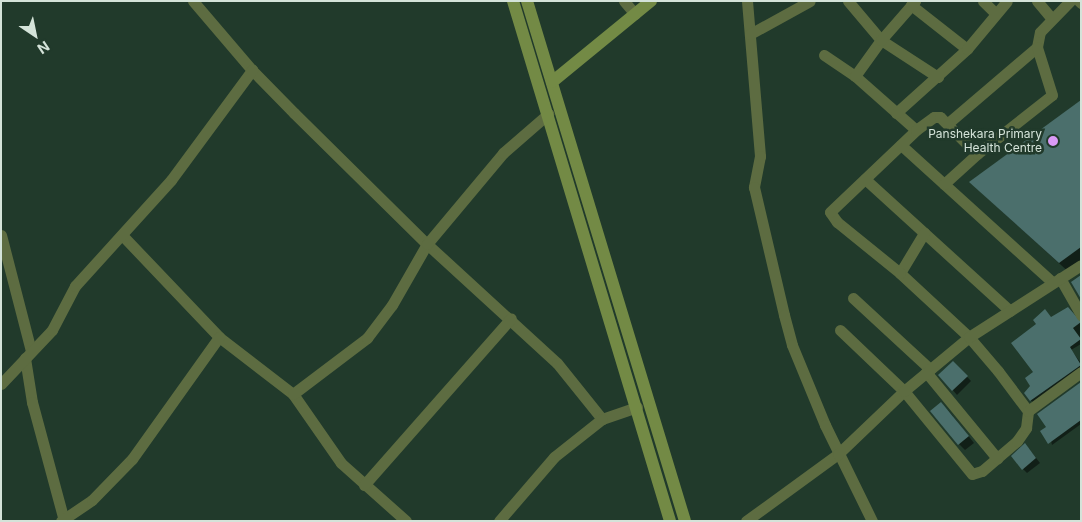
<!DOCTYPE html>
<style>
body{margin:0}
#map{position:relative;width:1082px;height:522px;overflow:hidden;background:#213a2b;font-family:Inter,sans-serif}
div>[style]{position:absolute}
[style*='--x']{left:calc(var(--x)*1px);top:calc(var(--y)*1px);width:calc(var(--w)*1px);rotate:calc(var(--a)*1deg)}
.shadow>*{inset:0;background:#0007}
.building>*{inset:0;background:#4b6f6c}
.street>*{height:11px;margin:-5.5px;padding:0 5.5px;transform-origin:5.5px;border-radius:5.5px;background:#5d6c41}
.secondary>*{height:12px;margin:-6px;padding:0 6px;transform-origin:6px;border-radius:6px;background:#738a45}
.dots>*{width:14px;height:14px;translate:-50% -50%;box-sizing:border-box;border:2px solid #213a2b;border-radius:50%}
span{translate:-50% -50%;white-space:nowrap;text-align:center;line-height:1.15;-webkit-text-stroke:5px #213a2b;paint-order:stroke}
.poi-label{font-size:12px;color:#d4e3d9}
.right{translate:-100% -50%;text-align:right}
.frame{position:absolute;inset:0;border:2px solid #d4e3d9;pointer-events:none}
.north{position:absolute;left:10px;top:10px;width:50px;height:50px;-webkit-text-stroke:4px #213a2b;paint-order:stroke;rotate:146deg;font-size:14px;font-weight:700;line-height:20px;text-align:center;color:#d4e3d9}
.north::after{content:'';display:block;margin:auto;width:18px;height:22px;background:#d4e3d9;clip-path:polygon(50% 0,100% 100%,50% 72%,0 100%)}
</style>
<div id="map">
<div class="shadow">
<div style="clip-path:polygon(1081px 102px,1081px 268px,1072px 275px,984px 195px)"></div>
<div style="clip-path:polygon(1051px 319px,1081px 322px,1081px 344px,1071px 350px,1081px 363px,1081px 368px,1033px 402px,1030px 400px,1032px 386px)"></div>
<div style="clip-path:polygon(953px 362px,971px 381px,957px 395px,940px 375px)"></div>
<div style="clip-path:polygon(1081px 382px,1081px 424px,1052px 445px,1048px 427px)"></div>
<div style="clip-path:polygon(948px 410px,974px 443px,965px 450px,959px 444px)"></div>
<div style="clip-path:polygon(1029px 449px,1040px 463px,1027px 473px,1023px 469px)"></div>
</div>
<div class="building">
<div style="clip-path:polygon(1081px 100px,1081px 247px,1059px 263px,969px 182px)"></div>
<div style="clip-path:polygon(1081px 275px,1081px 299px,1071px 282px)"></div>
<div style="clip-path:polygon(1068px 307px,1081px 322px,1073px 328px,1081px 339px,1070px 347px,1081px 365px,1030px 401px,1024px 393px,1030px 386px,1025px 378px,1033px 372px,1011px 343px,1036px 324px,1033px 320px,1045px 309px,1051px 317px)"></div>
<div style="clip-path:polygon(953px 361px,968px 376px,952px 391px,938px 375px)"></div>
<div style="clip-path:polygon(1081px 382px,1081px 420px,1048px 444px,1040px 431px,1046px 427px,1037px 414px)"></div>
<div style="clip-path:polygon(941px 402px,969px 436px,958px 445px,930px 411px)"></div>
<div style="clip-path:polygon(1025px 443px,1036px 458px,1022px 470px,1011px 456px)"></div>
</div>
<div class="street">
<div style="--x:193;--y:1;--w:91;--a:49.5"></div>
<div style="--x:252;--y:70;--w:60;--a:45.7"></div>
<div style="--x:294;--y:113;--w:187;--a:44.6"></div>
<div style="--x:427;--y:244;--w:176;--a:42.5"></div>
<div style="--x:557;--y:363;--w:72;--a:51.2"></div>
<div style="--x:602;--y:419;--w:37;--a:-19"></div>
<div style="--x:624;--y:1;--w:17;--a:50"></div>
<div style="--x:747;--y:1;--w:156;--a:85.2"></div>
<div style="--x:760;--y:156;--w:32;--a:101"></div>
<div style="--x:754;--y:187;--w:131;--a:76.8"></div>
<div style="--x:784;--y:315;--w:31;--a:75"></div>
<div style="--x:792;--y:345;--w:87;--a:67.6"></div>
<div style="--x:825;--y:425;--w:107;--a:63.9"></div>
<div style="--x:848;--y:1;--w:51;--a:49.8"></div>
<div style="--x:881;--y:40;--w:68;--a:33"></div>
<div style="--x:983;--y:1;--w:18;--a:45"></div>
<div style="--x:1037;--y:1;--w:23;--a:50"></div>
<div style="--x:1079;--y:1;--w:3;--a:45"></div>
<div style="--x:911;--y:5;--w:71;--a:38.2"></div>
<div style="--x:750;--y:34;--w:68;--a:-28.8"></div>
<div style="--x:824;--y:55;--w:37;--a:34"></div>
<div style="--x:855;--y:76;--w:81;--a:41.5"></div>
<div style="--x:855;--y:76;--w:44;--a:-54.2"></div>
<div style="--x:881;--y:40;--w:52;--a:-48.9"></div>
<div style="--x:896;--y:113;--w:96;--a:-42"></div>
<div style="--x:967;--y:49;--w:62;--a:-50.2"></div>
<div style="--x:947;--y:124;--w:118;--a:-40.5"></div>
<div style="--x:1037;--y:47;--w:15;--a:-79"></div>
<div style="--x:1040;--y:32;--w:43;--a:-45.9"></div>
<div style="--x:901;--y:145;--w:204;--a:42.2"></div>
<div style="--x:865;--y:179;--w:196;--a:42.3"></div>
<div style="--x:944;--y:184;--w:45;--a:-42.3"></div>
<div style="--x:977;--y:154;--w:95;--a:-38.2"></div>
<div style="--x:1052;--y:95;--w:50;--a:-107.4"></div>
<div style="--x:1;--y:235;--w:120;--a:75.5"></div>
<div style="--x:122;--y:235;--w:141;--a:46.4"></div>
<div style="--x:219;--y:337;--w:93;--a:37.6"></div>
<div style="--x:293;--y:394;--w:84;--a:55.2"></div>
<div style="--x:341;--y:463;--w:87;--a:41.7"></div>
<div style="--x:900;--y:273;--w:47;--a:-59"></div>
<div style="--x:1060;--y:278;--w:43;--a:60.4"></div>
<div style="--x:853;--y:298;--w:105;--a:42.7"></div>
<div style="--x:840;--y:330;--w:88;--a:43.6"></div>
<div style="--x:904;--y:391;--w:107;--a:50.7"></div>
<div style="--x:972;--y:474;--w:10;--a:-17"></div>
<div style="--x:982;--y:471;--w:46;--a:-40.6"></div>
<div style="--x:1017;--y:441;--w:16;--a:-55"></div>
<div style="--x:1026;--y:428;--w:17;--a:-83"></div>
<div style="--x:1028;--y:411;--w:50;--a:-126.9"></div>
<div style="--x:998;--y:371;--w:45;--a:-130.5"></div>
<div style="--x:969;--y:337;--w:94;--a:-137.2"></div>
<div style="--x:900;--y:273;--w:81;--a:-141"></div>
<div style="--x:837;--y:222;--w:12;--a:-125"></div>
<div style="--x:830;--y:212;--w:119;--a:-43.6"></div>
<div style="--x:916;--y:130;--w:22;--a:-36"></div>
<div style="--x:934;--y:117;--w:6;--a:0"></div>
<div style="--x:940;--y:117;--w:52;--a:45"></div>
<div style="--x:25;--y:358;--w:45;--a:81"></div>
<div style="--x:32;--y:402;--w:123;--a:74.9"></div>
<div style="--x:926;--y:372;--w:112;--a:50.5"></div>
<div style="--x:1;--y:384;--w:74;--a:-46.6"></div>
<div style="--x:52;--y:330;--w:50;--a:-62.4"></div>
<div style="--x:75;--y:286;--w:143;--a:-47.8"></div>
<div style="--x:171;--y:180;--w:137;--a:-53.6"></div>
<div style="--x:293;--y:394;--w:93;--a:-37.1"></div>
<div style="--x:367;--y:338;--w:41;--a:-52.9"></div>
<div style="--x:392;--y:305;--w:70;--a:-60.2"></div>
<div style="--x:427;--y:244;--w:119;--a:-50.1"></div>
<div style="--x:503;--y:153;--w:60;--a:-40.9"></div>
<div style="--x:1028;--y:411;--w:66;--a:-36.3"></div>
<div style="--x:364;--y:485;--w:222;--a:-48.6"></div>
<div style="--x:61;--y:521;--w:37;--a:-34"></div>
<div style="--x:92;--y:500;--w:57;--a:-45.7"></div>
<div style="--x:132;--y:459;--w:150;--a:-54.5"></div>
<div style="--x:499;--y:521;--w:84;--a:-49.3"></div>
<div style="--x:554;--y:457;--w:61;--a:-38.4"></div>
<div style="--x:746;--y:521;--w:114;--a:-36.1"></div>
<div style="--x:838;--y:454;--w:91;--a:-43.7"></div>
<div style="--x:904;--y:391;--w:85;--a:-39.7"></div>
<div style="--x:969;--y:337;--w:133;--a:-32.7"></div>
</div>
<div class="secondary">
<div style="--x:513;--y:1;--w:543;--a:73.2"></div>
<div style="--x:527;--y:1;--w:543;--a:73.1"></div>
<div style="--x:552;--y:82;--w:128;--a:-39.3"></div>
</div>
<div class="dots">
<div style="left:1053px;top:141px;background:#da9af6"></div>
</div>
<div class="poi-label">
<span class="right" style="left:1042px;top:141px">Panshekara Primary<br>Health Centre</span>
</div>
<div class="frame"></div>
<div class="north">N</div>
</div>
